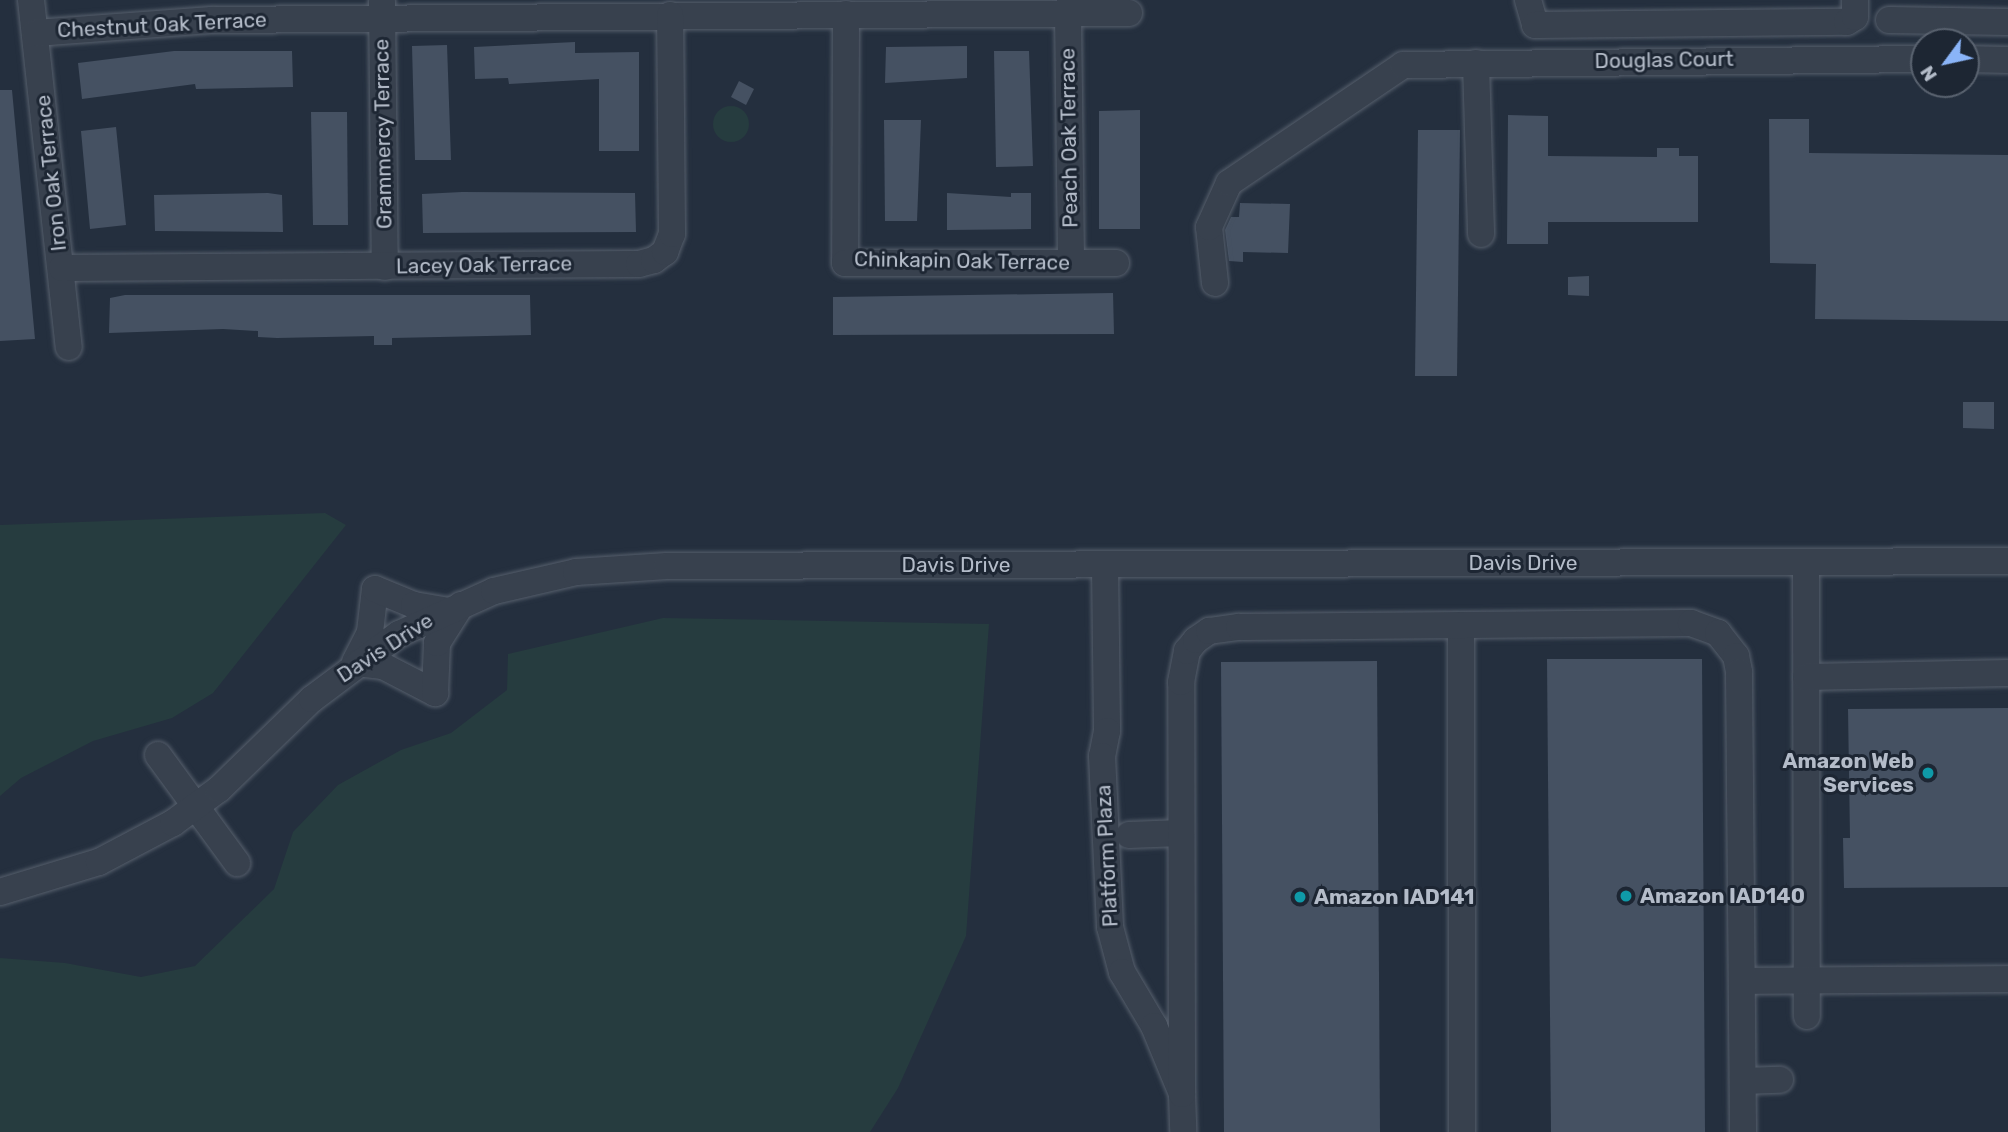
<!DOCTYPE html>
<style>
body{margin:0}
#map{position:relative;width:2008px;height:1132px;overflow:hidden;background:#242f3e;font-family:Rubik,sans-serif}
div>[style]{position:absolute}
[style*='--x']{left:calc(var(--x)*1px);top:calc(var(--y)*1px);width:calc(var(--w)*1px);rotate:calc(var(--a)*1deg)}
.green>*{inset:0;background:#263c3f}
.round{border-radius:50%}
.building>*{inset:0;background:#455162}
.roads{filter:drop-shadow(0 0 2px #565f6c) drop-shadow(0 0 2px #565f6c)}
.minor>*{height:26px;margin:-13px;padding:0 13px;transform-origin:13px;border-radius:13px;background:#38414e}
.dots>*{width:19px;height:19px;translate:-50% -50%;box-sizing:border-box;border:4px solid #1d2633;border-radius:50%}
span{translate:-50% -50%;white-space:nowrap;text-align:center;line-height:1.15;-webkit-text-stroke:6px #1d2633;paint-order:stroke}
.street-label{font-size:21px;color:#b4bcc9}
.poi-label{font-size:21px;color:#b4bcc9;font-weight:700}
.right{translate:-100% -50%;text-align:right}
.left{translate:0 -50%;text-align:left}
.north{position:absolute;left:1910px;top:28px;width:70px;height:70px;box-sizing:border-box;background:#1d2633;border:2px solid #59626f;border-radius:50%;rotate:237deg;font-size:19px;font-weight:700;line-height:28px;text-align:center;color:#b4bcc9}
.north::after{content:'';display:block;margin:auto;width:24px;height:32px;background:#8ab4f8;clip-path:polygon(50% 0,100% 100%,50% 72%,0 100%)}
</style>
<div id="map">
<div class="green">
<div class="round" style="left:713px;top:106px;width:36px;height:36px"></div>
<div style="clip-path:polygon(325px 513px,346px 525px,213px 693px,172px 718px,93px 741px,21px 778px,0 796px,0 525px)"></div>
<div style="clip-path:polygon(663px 618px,989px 624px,966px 936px,898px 1088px,870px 1132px,0 1132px,0 958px,65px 963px,141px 977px,195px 966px,274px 889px,293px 832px,338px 785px,401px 750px,451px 733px,507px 690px,508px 654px)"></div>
</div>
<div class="building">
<div style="clip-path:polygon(575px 42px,575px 53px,639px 52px,639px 151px,599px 151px,599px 79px,509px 84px,508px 78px,475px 79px,474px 47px)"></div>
<div style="clip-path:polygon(447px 45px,451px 160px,415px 160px,412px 46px)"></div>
<div style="clip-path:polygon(967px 46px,967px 78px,885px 83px,886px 47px)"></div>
<div style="clip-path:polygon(174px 51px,292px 51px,293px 87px,196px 89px,195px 84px,82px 99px,78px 63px)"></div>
<div style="clip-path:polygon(994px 51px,1029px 51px,1033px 166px,996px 167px)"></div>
<div style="clip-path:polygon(739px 81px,754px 89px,746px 105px,731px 97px)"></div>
<div style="clip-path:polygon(0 90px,12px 90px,35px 339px,0 341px)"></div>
<div style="clip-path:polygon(1140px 110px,1140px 229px,1099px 229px,1099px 111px)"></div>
<div style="clip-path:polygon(311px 112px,347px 112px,348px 225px,313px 225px)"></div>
<div style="clip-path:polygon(1508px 115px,1548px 116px,1548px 156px,1657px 157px,1657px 148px,1679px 148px,1679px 156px,1698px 156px,1698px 222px,1548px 222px,1548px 244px,1507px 244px)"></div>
<div style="clip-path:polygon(1769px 119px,1809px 119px,1809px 153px,2008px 155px,2008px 321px,1815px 319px,1816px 264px,1770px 263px)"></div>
<div style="clip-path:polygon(884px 120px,921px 120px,917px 221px,885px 221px)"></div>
<div style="clip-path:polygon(116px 127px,126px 225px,90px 229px,81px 131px)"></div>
<div style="clip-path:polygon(1418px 130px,1460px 130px,1457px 376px,1415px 376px)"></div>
<div style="clip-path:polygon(462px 192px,635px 193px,636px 232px,423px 233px,422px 194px)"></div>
<div style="clip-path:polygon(268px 193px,282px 195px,283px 232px,155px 231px,154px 195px)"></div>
<div style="clip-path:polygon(947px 193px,1011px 197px,1011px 193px,1031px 193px,1031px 229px,947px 230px)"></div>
<div style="clip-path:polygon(1240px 203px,1290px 204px,1288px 253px,1243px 252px,1243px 262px,1229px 261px,1225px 230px,1231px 217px,1239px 217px)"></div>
<div style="clip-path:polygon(1589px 276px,1589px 296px,1568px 295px,1568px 277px)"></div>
<div style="clip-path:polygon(1113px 293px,1114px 334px,833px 335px,833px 297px)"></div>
<div style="clip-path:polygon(125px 295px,530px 295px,531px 335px,392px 338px,392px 345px,374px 345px,374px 336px,277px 338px,258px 337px,258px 331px,223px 329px,109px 333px,110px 298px)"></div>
<div style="clip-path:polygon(1963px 402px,1994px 402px,1994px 429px,1963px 428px)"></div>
<div style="clip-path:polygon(1547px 659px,1702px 659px,1705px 1132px,1551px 1132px)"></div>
<div style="clip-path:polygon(1377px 661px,1380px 1132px,1224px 1132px,1221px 662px)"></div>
<div style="clip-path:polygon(2008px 708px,2008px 887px,1844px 888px,1843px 838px,1850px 838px,1848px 709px)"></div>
</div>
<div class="roads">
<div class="minor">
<div style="--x:31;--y:0;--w:349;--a:83.8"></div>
<div style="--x:1528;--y:0;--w:26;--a:74"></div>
<div style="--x:1535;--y:25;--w:312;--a:-0.6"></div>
<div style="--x:1847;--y:22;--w:9;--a:-32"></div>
<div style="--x:1855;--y:17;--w:17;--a:-90"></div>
<div style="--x:382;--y:2;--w:265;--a:89.4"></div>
<div style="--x:1068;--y:13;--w:250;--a:89.3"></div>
<div style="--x:846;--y:14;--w:249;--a:90.2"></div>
<div style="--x:845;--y:263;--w:271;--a:0"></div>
<div style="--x:1889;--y:20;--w:119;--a:1"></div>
<div style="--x:35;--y:33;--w:177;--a:-4.2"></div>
<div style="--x:212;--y:20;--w:917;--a:-0.44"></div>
<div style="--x:1966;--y:59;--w:42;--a:1.4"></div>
<div style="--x:1476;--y:63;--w:171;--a:88.3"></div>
<div style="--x:62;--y:268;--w:577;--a:-0.4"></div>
<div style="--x:639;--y:264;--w:16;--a:-15"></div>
<div style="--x:654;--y:260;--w:14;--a:-36"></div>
<div style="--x:665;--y:252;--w:19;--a:-69"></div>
<div style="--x:672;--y:234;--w:219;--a:-90.5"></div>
<div style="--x:1215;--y:283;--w:56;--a:-96.1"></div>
<div style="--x:1209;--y:227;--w:48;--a:-65.6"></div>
<div style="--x:1229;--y:183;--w:210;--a:-34.1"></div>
<div style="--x:1403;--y:65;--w:521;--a:-0.66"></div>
<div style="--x:1806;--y:562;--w:454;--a:89.9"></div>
<div style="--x:1105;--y:564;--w:167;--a:89.3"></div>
<div style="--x:1107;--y:731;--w:25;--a:101"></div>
<div style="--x:1102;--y:756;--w:171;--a:87.3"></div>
<div style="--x:1110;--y:927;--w:47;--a:75.1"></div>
<div style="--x:1122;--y:972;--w:63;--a:59.3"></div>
<div style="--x:1154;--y:1026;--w:74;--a:67.6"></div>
<div style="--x:1182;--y:1094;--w:38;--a:88"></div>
<div style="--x:1461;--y:625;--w:507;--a:89.89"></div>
<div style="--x:355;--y:662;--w:34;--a:-63"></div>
<div style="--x:370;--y:632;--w:43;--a:-83.4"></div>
<div style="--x:375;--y:589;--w:42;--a:22.3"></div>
<div style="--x:414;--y:605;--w:34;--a:10"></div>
<div style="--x:357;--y:663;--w:26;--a:7"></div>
<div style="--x:383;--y:666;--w:59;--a:27.4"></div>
<div style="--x:435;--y:693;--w:50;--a:-87.7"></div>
<div style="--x:437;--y:643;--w:45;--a:-57.7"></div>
<div style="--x:1806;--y:677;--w:202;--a:-1.1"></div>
<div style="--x:158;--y:755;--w:134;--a:53.8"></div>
<div style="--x:1129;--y:835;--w:52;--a:-2.2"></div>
<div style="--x:0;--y:892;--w:103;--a:-16.9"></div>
<div style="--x:99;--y:862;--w:84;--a:-27.8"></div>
<div style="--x:173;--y:823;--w:57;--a:-36.5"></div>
<div style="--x:219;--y:789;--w:129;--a:-44.1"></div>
<div style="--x:312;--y:699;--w:109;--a:-36.8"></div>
<div style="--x:399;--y:634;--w:104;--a:-24.4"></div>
<div style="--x:494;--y:591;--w:84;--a:-13"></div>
<div style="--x:576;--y:572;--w:91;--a:-3.8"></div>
<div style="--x:667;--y:566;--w:1341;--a:-0.21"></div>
<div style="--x:1743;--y:981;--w:265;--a:-0.4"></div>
<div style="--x:1743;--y:1081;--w:37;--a:-2"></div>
<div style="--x:1182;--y:1094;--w:412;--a:-90.1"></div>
<div style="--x:1181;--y:682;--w:32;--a:-79"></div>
<div style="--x:1187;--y:651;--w:14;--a:-51"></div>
<div style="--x:1196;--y:640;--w:16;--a:-35"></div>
<div style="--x:1209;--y:631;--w:30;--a:-8"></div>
<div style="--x:1239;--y:627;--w:452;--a:-0.5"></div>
<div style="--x:1691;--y:623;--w:29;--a:20"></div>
<div style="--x:1718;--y:633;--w:29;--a:52"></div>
<div style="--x:1736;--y:656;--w:16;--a:79"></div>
<div style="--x:1739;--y:672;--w:460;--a:89.5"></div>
</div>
</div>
<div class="dots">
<div style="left:1928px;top:773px;background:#0f9aa8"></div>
<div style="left:1626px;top:896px;background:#0f9aa8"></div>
<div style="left:1300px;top:897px;background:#0f9aa8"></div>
</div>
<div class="street-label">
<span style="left:162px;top:25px;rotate:-3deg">Chestnut Oak Terrace</span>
<span style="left:1664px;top:60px;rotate:-1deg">Douglas Court</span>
<span style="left:383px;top:134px;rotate:-91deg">Grammercy Terrace</span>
<span style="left:1069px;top:138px;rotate:-91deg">Peach Oak Terrace</span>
<span style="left:51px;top:173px;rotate:-96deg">Iron Oak Terrace</span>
<span style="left:962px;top:261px;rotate:1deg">Chinkapin Oak Terrace</span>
<span style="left:484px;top:265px;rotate:-1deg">Lacey Oak Terrace</span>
<span style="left:1523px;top:563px">Davis Drive</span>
<span style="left:956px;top:565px">Davis Drive</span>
<span style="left:385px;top:648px;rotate:-33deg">Davis Drive</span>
<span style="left:1107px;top:856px;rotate:-93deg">Platform Plaza</span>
</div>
<div class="poi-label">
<span class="right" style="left:1914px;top:773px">Amazon Web<br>Services</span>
<span class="left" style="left:1640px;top:896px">Amazon IAD140</span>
<span class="left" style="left:1314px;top:897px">Amazon IAD141</span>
</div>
<div class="north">N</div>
</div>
